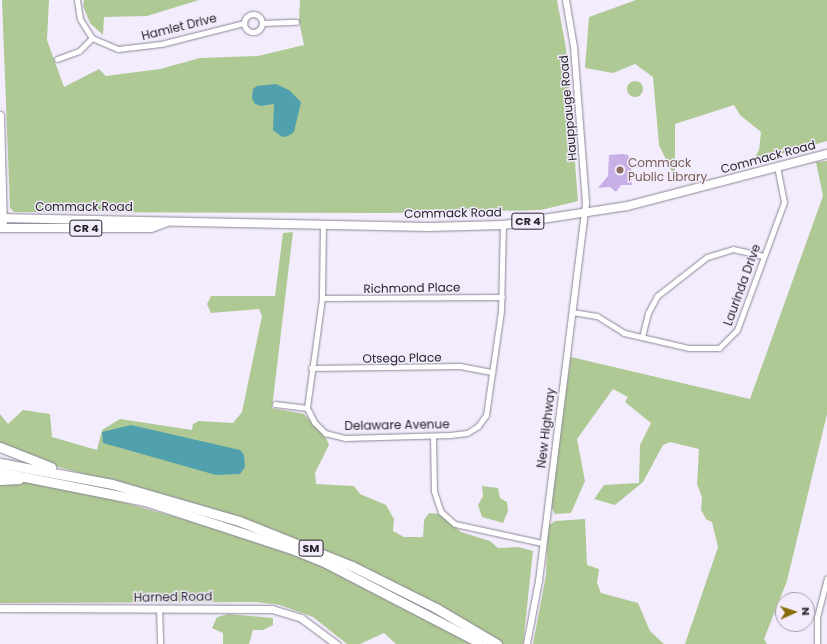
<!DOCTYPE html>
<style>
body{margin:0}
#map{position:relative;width:827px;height:644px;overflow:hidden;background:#f3ecfd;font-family:Poppins,sans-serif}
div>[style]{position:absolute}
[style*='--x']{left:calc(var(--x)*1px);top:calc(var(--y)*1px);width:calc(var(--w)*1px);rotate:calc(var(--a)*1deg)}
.green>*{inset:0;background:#afc995}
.round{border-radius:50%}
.water>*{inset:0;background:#50a1ad}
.building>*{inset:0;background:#c8b0e7}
.roads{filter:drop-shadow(0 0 1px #8c8695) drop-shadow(0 0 1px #8c8695)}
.minor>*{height:5px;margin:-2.5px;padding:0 2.5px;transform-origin:2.5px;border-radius:2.5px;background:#fff}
.minor>.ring{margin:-2.5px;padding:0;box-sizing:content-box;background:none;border:5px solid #fff;border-radius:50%}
.tertiary>*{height:6px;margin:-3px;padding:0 3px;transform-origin:3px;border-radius:3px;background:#fff}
.secondary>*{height:7px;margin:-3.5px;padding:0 3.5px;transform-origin:3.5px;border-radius:3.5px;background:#fff}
.primary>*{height:8px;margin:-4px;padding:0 4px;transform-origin:4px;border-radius:4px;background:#fff}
.motorway>*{height:9px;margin:-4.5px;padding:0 4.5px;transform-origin:4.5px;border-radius:4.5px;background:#fff}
.dots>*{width:11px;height:11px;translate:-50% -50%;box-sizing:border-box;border:2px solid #f3ecfd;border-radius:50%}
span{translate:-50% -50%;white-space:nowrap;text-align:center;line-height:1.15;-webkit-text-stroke:3px #f3ecfd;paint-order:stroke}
.shield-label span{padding:1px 3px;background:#f3ecfd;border:1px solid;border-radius:3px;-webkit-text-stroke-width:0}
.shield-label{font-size:11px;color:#27242a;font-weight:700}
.street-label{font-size:12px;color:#27242a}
.education-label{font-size:12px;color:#785e54}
.left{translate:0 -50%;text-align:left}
.north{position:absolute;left:775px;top:592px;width:40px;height:40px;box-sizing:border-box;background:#f3ecfd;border:1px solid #a19ca9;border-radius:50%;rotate:87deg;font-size:11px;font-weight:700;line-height:16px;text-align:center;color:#27242a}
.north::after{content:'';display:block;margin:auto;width:14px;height:18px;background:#876d0b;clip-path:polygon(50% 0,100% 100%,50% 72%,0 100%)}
</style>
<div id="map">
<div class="green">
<div style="clip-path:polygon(2px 0,49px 0,47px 40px,64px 87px,99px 69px,106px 76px,160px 69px,200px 58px,258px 56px,304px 45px,299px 21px,300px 0,557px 0,566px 48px,578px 201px,541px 210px,388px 213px,14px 212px,10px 208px)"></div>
<div style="clip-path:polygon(84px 0,199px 0,147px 16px,104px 17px,103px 35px,90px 23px,83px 6px)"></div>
<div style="clip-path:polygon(636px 0,827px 0,827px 141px,752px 162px,759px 150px,761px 132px,740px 115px,734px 105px,675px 124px,675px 178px,659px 145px,653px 77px,635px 64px,613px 73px,585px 68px,589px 17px)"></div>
<div class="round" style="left:627px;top:81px;width:16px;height:16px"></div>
<div style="clip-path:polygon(827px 161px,827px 414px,787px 581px,764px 639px,767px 644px,685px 644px,718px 547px,712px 522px,706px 519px,701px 510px,702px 497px,697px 484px,699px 449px,670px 442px,663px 445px,643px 482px,615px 505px,594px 499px,604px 485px,639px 483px,640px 445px,651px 423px,625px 402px,628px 397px,613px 389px,577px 439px,585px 481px,571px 513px,555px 514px,550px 505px,571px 357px,750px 399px,823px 196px,816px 162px)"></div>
<div style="clip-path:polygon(293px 232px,272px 408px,304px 414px,326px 438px,329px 445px,315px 473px,316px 484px,354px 486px,360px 494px,386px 505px,394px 519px,393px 531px,404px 537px,423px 537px,424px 520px,429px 513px,439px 514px,461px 532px,490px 541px,498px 548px,519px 547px,533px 551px,523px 644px,503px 644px,269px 529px,203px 506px,58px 467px,0 444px,0 414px,8px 424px,23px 410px,50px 414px,52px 437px,97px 450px,102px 430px,120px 419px,192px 430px,193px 424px,199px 421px,233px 423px,242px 412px,262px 316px,259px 309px,211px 313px,207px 304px,211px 296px,275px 296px,283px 233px)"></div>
<div style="clip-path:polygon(27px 482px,112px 499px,253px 539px,336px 571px,475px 644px,396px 644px,384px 633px,360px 644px,347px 644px,313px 617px,280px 605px,256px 602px,0 603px,0 483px)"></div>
<div style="clip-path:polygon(482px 486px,498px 488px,500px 498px,507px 502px,508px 511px,503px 523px,482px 517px,478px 505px,483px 496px)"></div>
<div style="clip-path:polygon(585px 519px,587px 565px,599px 569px,597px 583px,601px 593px,638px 603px,650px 631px,664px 644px,533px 644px,546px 575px,548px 526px,555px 521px)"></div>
<div style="clip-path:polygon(229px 614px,273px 618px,273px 625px,263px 630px,253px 630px,249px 644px,223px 644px,223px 633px,212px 628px,217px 617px)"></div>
</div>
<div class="water">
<div style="clip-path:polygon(276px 84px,289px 90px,301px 102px,294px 132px,288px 136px,282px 137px,273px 130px,274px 104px,261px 106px,255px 104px,252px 98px,253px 89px,257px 86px)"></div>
<div style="clip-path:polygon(131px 425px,240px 450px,244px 455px,245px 467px,240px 474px,216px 475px,103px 443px,102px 432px)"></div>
</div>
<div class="building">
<div style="clip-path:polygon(623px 154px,628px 155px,631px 164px,632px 185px,621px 185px,616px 192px,610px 187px,598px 188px,608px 176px,609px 155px)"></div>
</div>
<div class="roads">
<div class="minor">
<div style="--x:77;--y:0;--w:19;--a:81"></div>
<div style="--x:80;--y:19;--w:22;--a:58"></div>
<div style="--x:92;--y:38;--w:28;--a:23"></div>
<div style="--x:118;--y:49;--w:43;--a:-6.6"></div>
<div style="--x:161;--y:44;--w:86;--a:-14.2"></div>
<div class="ring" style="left:244px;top:14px;width:13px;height:13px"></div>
<div style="--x:262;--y:23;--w:34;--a:-2"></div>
<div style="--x:57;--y:59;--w:23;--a:-20"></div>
<div style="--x:79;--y:51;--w:18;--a:-45"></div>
<div style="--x:323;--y:224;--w:74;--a:90.8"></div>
<div style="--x:322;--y:298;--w:111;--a:97.8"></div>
<div style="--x:307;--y:408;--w:16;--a:63"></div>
<div style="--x:314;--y:422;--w:16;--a:45"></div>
<div style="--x:325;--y:433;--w:21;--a:14"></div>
<div style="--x:345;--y:438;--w:105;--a:-1.6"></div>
<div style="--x:450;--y:435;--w:17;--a:-7"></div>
<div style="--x:467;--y:433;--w:13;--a:-32"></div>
<div style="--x:478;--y:426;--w:14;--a:-54"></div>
<div style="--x:486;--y:415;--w:105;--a:-81.8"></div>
<div style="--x:501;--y:311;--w:86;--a:-88.7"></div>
<div style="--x:322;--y:298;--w:180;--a:-0.3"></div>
<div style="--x:572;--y:312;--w:25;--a:9"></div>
<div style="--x:597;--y:316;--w:32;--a:32"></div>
<div style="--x:624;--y:333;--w:67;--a:13"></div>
<div style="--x:689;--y:348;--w:30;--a:0"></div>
<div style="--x:719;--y:348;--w:25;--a:-45"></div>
<div style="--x:737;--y:330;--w:136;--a:-69.8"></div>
<div style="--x:784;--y:202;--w:36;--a:-101"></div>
<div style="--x:642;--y:337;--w:25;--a:-76"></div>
<div style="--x:648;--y:313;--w:19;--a:-62"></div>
<div style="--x:657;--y:296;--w:63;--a:-38"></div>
<div style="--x:707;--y:257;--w:27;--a:-17"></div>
<div style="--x:733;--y:249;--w:31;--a:13"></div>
<div style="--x:311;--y:368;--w:149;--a:-0.8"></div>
<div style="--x:460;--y:366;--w:33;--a:11"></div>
<div style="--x:275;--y:404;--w:32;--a:7"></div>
<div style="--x:433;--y:436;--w:55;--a:89"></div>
<div style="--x:434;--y:491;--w:22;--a:72"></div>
<div style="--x:441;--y:512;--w:18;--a:41"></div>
<div style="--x:455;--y:524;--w:89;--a:12.3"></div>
<div style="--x:159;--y:609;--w:35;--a:88"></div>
<div style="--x:817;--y:644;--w:27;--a:-90"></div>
<div style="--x:817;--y:617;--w:40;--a:-75.6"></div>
</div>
<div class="tertiary">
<div style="--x:527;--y:644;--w:64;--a:-79.2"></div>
<div style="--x:539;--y:581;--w:381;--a:-82.9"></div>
<div style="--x:586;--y:203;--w:156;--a:-94.4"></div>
<div style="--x:574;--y:47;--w:48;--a:-99.7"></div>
</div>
<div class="secondary">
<div style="--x:0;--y:115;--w:113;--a:88.5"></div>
<div style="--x:0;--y:608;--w:272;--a:0.2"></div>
<div style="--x:272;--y:609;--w:30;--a:17"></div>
<div style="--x:301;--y:618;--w:44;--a:36.6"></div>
</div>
<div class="primary">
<div style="--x:0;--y:218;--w:428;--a:1.2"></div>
<div style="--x:428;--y:227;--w:75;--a:-1.5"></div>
<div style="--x:503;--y:225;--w:125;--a:-8.7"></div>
<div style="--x:627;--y:206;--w:207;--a:-14.6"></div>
<div style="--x:0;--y:228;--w:151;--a:0"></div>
<div style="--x:151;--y:228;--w:15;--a:-20"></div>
</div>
<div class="motorway">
<div style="--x:0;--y:447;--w:55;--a:21.4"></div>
<div style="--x:0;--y:463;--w:114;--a:10.6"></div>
<div style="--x:112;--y:484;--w:132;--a:16.2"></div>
<div style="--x:239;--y:521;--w:122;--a:21.7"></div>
<div style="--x:352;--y:566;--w:94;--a:26.6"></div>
<div style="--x:436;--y:608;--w:71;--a:30.5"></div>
<div style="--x:0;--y:472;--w:148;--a:11.3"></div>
<div style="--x:145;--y:501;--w:155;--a:18.1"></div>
<div style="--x:292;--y:549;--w:37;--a:22"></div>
<div style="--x:326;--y:563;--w:176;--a:27.4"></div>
<div style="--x:0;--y:480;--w:19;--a:-3"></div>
</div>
</div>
<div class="dots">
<div style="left:620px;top:170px;background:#8d6e63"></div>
</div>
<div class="shield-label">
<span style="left:528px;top:221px">CR 4</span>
<span style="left:86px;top:228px">CR 4</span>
<span style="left:311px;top:548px">SM</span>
</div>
<div class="street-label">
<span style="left:179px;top:27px;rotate:-14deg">Hamlet Drive</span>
<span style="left:568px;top:108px;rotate:-95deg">Hauppauge Road</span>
<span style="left:768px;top:157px;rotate:-15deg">Commack Road</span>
<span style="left:84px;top:207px">Commack Road</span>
<span style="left:453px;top:213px;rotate:-1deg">Commack Road</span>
<span style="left:742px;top:285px;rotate:-70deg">Laurinda Drive</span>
<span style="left:412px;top:288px;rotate:-1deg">Richmond Place</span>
<span style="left:402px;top:358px;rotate:-1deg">Otsego Place</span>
<span style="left:397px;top:425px;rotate:-1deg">Delaware Avenue</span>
<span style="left:546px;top:428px;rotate:-83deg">New Highway</span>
<span style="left:173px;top:597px;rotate:-1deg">Harned Road</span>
</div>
<div class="education-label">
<span class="left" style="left:628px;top:170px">Commack<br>Public Library</span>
</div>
<div class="north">N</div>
</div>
